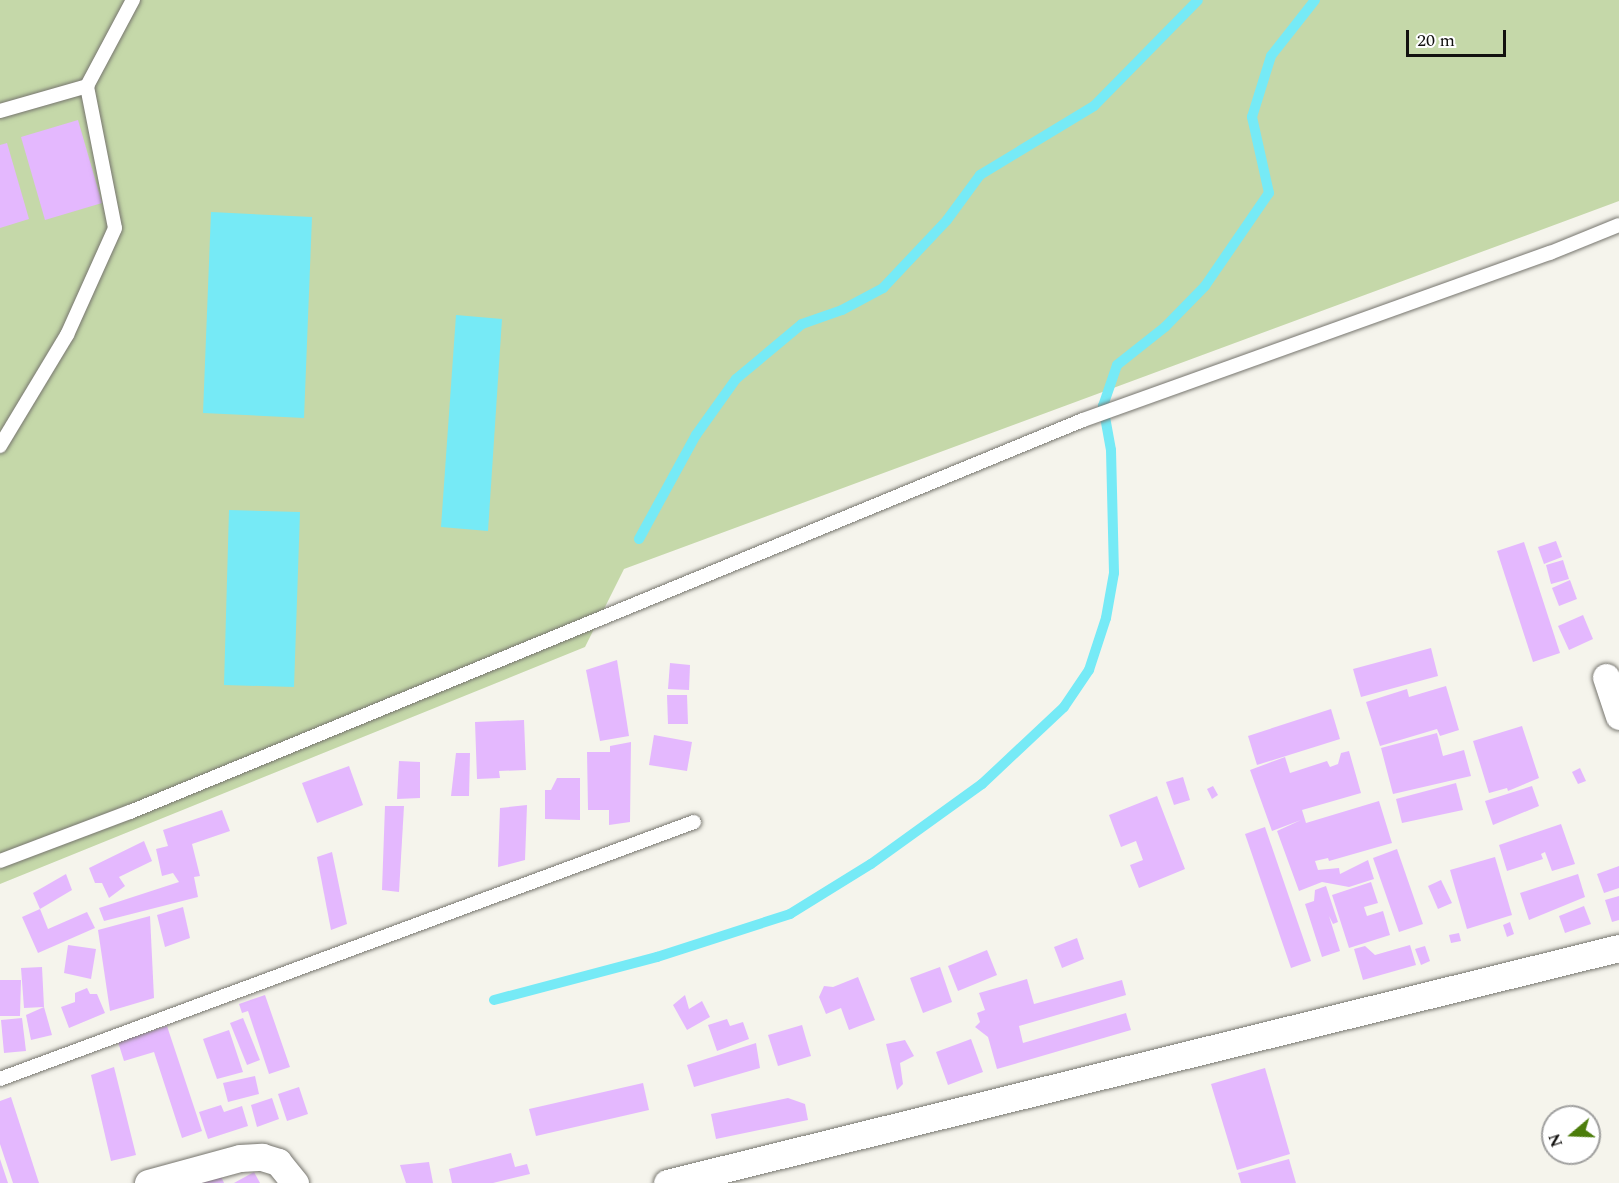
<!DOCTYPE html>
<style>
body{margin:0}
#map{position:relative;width:1619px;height:1183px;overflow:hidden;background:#f5f4ec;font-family:Spectral,serif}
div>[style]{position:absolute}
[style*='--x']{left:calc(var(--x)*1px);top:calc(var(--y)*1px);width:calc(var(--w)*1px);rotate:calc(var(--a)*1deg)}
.green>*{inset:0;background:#c5d8a9}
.water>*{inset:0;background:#76eaf6}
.stream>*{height:10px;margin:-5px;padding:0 5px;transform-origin:5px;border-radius:5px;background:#76eaf6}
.building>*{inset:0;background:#e4b8fe}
.roads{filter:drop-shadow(0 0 2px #76756e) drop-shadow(0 0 2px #76756e)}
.lane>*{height:14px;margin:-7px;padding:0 7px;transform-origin:7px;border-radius:7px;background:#fff}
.street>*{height:27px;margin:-13.5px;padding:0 13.5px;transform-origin:13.5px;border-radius:13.5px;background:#fff}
span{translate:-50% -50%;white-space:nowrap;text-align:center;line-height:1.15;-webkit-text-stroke:5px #fff;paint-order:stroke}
.north{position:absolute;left:1541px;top:1105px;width:60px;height:60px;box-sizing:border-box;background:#fff;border:2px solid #a0a09f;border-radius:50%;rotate:251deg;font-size:16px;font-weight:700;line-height:24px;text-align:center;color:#12110f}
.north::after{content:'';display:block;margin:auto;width:21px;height:27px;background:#4c7d0b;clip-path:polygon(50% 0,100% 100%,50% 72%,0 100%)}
.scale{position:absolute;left:1406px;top:30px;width:100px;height:27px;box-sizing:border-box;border:3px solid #12110f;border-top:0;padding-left:8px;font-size:18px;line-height:21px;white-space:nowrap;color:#12110f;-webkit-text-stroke:4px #fff;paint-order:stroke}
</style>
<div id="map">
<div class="green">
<div style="clip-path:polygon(0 0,1619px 0,1619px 201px,624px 569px,585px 647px,0 884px)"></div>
</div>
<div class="water">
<div style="clip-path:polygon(211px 212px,312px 217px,304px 418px,203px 413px)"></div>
<div style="clip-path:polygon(456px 315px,502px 319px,488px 531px,441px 527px)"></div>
<div style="clip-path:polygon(229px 510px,300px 512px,294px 687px,224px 685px)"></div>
</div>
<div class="stream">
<div style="--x:639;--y:539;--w:119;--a:-61.3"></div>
<div style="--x:696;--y:435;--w:69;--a:-54.5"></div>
<div style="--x:736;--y:379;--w:86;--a:-39.8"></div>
<div style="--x:802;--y:324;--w:42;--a:-19.3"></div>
<div style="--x:842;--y:310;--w:47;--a:-28.2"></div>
<div style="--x:883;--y:288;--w:93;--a:-46.7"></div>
<div style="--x:947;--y:220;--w:56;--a:-53.7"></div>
<div style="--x:980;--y:175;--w:133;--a:-31.2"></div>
<div style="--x:1094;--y:106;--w:148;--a:-45.5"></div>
<div style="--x:494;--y:1000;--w:169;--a:-14.8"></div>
<div style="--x:657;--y:957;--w:140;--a:-17.9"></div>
<div style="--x:790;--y:914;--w:95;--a:-31.7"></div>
<div style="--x:871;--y:864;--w:137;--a:-35.8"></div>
<div style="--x:982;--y:784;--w:112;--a:-43.2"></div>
<div style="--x:1064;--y:707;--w:45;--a:-56"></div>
<div style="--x:1089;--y:670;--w:55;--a:-71.9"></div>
<div style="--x:1106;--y:618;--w:46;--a:-79.9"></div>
<div style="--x:1114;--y:573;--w:123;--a:-91.4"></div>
<div style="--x:1111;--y:450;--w:45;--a:-100.3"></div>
<div style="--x:1103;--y:406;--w:43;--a:-71.1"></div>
<div style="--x:1117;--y:365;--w:61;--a:-38.4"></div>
<div style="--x:1165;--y:327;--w:57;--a:-45.7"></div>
<div style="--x:1205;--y:286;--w:113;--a:-55.5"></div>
<div style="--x:1269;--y:193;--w:78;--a:-102.6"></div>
<div style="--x:1252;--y:117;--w:64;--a:-72.7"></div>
<div style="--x:1271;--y:56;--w:71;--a:-51.8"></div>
</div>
<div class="building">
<div style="clip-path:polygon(78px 120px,102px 203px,45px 220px,21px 137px)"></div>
<div style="clip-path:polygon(7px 143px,29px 219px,0 228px,0 145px)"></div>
<div style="clip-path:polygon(1556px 541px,1562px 557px,1544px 564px,1538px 547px)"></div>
<div style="clip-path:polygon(1524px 542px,1560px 653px,1533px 662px,1497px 551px)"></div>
<div style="clip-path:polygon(1563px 560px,1569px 579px,1551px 584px,1546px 565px)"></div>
<div style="clip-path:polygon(1570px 580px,1577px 599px,1559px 606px,1552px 588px)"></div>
<div style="clip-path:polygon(1583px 615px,1593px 639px,1569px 650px,1558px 626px)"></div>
<div style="clip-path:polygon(1431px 648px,1438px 676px,1361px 697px,1353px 669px)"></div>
<div style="clip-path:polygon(617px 660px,629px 736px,600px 741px,586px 670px)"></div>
<div style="clip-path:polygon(670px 663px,690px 665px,689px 690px,668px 689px)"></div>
<div style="clip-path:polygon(1446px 686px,1459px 730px,1440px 736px,1437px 729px,1380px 746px,1366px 702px,1407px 689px,1409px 697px)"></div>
<div style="clip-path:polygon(667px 695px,687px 695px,688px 724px,668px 724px)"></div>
<div style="clip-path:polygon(1331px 709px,1340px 739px,1257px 765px,1248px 736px)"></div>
<div style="clip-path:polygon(524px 720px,526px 770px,499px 771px,500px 778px,477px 779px,475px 722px)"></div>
<div style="clip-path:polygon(1522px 726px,1539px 778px,1508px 791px,1507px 788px,1489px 793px,1473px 741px)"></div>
<div style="clip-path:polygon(1437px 733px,1443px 756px,1464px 750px,1471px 776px,1393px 794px,1381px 748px)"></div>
<div style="clip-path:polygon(654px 735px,692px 742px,687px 771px,649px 765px)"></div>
<div style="clip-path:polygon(631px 742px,630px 822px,609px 825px,609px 810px,588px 810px,587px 752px,610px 752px,610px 746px)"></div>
<div style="clip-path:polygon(1349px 751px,1361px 793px,1302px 810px,1306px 823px,1379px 801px,1392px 843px,1329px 861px,1328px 858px,1315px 861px,1318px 870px,1339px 868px,1340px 874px,1368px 860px,1374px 879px,1349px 887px,1322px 882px,1299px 891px,1277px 831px,1301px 820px,1272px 831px,1250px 770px,1285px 757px,1290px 773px,1327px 761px,1330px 767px,1338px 764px,1341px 753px)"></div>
<div style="clip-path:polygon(456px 753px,470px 753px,469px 796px,451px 796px)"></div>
<div style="clip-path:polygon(399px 761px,420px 762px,420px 798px,397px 799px)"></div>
<div style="clip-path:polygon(349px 766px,363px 805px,317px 823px,302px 783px)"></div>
<div style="clip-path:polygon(1580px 768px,1586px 781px,1578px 784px,1572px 772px)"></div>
<div style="clip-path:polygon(1183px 777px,1190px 800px,1174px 805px,1166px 782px)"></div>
<div style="clip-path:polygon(557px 778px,580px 778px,580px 820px,545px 819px,545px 790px,551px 790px)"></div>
<div style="clip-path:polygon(1456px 783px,1463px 810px,1402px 823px,1396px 799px)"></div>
<div style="clip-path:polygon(1213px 786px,1218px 795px,1212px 799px,1207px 789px)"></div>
<div style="clip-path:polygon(1532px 786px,1539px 806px,1493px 825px,1485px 801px)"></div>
<div style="clip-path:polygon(1157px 796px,1185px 869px,1139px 888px,1130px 865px,1143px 860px,1136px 841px,1121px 847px,1109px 815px)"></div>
<div style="clip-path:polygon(527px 805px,525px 860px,498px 867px,500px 808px)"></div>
<div style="clip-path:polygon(385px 806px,404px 806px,399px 892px,382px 890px)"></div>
<div style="clip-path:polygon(222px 810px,230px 831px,192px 844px,200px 876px,194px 877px,198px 897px,104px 921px,99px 908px,179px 882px,173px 873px,162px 876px,156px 849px,168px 846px,163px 830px)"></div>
<div style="clip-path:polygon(1561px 824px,1575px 864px,1552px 871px,1545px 852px,1541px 854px,1543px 859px,1507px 871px,1499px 845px)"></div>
<div style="clip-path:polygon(1265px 827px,1311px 961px,1291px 968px,1245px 834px)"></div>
<div style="clip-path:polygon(144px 841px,152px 861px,119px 877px,125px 886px,109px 898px,102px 883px,95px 883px,89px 868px)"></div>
<div style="clip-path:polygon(1397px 849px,1423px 924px,1399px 932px,1373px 858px)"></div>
<div style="clip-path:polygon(332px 852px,347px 924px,331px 930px,317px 857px)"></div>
<div style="clip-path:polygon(1495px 857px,1512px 915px,1467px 929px,1450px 870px)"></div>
<div style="clip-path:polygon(1619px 866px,1619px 888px,1604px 893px,1597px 874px)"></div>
<div style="clip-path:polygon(66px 874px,72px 890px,40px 909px,33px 893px)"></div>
<div style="clip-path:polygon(1578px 874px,1585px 897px,1529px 920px,1520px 893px)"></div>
<div style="clip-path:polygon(1441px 880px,1452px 903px,1438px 909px,1428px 886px)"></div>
<div style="clip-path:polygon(1371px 882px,1378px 903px,1364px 907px,1367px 916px,1383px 911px,1390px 935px,1349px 948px,1332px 895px)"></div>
<div style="clip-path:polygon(1326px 886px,1338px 922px,1333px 924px,1329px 916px,1340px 951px,1322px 957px,1305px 904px,1314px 901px,1315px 890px)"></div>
<div style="clip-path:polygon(1619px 896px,1619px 920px,1612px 922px,1605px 900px)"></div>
<div style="clip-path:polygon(1584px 906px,1591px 924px,1565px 933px,1559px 916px)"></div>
<div style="clip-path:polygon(183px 907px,190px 938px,165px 947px,157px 915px)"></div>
<div style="clip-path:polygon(40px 909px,48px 929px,87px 912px,95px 928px,38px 953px,22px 917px)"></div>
<div style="clip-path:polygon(150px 916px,154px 998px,110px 1011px,98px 930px)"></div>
<div style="clip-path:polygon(1510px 922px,1514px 934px,1507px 937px,1503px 925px)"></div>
<div style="clip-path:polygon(1459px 933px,1461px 941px,1451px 943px,1449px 935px)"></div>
<div style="clip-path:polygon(1077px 938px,1084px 959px,1062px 968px,1054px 947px)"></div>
<div style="clip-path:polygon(68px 945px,96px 949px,91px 979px,64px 973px)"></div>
<div style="clip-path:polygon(1410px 945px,1416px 965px,1363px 980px,1354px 949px,1365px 946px,1375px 955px)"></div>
<div style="clip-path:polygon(1425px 946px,1430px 961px,1421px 965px,1415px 949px)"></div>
<div style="clip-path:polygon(987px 950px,997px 975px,958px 991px,948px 966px)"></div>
<div style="clip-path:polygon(42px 967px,44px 1007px,24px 1008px,21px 968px)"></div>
<div style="clip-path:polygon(940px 967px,952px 1002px,923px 1013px,910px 978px)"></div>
<div style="clip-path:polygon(858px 977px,875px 1020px,849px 1030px,841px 1008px,826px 1014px,819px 997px,824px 986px,833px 987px)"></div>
<div style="clip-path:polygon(1027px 979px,1034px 1004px,1122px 980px,1126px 995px,1019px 1026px,1023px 1043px,1126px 1013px,1131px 1030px,997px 1069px,988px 1037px,975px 1027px,980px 1022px,977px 1013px,985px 1010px,979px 993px)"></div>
<div style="clip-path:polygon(0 980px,21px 980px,20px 1016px,0 1016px)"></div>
<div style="clip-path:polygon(87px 988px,90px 994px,97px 994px,105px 1013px,69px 1028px,61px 1007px,75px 1002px,75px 993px)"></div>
<div style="clip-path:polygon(265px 995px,290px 1067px,269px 1074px,248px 1011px,242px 1013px,239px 1004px)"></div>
<div style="clip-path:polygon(685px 995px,689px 1009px,702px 1001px,710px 1017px,687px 1030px,673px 1005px)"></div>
<div style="clip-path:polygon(44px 1007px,52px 1035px,31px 1040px,26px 1015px)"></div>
<div style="clip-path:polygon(22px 1018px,26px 1051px,4px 1053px,1px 1020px)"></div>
<div style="clip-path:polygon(243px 1018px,260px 1060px,247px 1065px,230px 1023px)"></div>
<div style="clip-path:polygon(727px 1019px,730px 1026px,743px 1022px,749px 1039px,717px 1051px,708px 1025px)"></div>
<div style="clip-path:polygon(802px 1025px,811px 1056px,778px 1066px,768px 1035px)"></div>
<div style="clip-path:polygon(167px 1026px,202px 1131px,182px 1138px,154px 1052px,124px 1061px,118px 1042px)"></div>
<div style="clip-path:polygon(229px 1030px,243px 1072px,217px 1079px,203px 1039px)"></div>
<div style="clip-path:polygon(971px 1039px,983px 1072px,948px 1085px,936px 1052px)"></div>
<div style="clip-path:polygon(905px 1040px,914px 1056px,900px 1063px,903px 1084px,897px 1090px,886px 1044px)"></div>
<div style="clip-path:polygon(756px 1043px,760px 1068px,694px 1087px,687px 1065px)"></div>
<div style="clip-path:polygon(114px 1067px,136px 1155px,111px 1161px,91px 1075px)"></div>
<div style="clip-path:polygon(1265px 1068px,1290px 1154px,1237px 1170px,1211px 1084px)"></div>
<div style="clip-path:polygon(255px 1076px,259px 1094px,228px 1102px,223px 1083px)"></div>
<div style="clip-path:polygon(643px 1083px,649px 1110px,536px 1136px,529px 1109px)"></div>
<div style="clip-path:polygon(299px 1087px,308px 1114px,287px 1121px,278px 1094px)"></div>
<div style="clip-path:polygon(11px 1097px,39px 1183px,13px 1183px,0 1144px,0 1101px)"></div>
<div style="clip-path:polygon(272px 1098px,279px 1119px,257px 1127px,251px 1105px)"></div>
<div style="clip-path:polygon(788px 1098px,805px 1104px,808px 1120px,716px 1139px,711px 1114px)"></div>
<div style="clip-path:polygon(221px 1105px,224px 1112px,242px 1106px,248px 1126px,208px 1139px,199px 1112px)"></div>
<div style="clip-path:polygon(511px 1153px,515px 1167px,527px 1164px,530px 1174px,493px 1183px,452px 1183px,449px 1169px)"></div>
<div style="clip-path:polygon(0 1159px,8px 1183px,0 1183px)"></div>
<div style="clip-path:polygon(1289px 1159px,1296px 1183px,1241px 1183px,1238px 1173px)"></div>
<div style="clip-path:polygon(429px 1162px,433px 1183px,406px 1183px,400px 1165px)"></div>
<div style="clip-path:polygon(217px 1168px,224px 1183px,197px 1183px)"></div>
<div style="clip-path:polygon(254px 1172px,260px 1183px,234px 1183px)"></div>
</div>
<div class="roads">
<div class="lane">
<div style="--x:0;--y:111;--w:91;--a:-16"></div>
<div style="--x:87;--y:86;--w:98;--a:-61.9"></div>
<div style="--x:0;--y:446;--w:130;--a:-58.9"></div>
<div style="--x:67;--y:335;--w:117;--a:-65.8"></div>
<div style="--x:115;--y:228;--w:145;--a:-101.2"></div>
<div style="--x:0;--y:861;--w:139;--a:-20.7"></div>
<div style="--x:130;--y:812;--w:1030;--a:-22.36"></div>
<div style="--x:1083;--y:420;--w:496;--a:-19.7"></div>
<div style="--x:1550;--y:253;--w:74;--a:-22.1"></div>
<div style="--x:0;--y:1079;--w:740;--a:-20.32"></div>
</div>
<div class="street">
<div style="--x:1606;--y:677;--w:41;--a:71.6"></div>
<div style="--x:148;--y:1183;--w:95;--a:-15.2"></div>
<div style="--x:240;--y:1158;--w:22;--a:-3"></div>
<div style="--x:262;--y:1157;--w:17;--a:17"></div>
<div style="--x:278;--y:1162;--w:27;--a:51"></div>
<div style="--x:667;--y:1183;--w:981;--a:-13.87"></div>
</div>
</div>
<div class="north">N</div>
<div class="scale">20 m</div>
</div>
